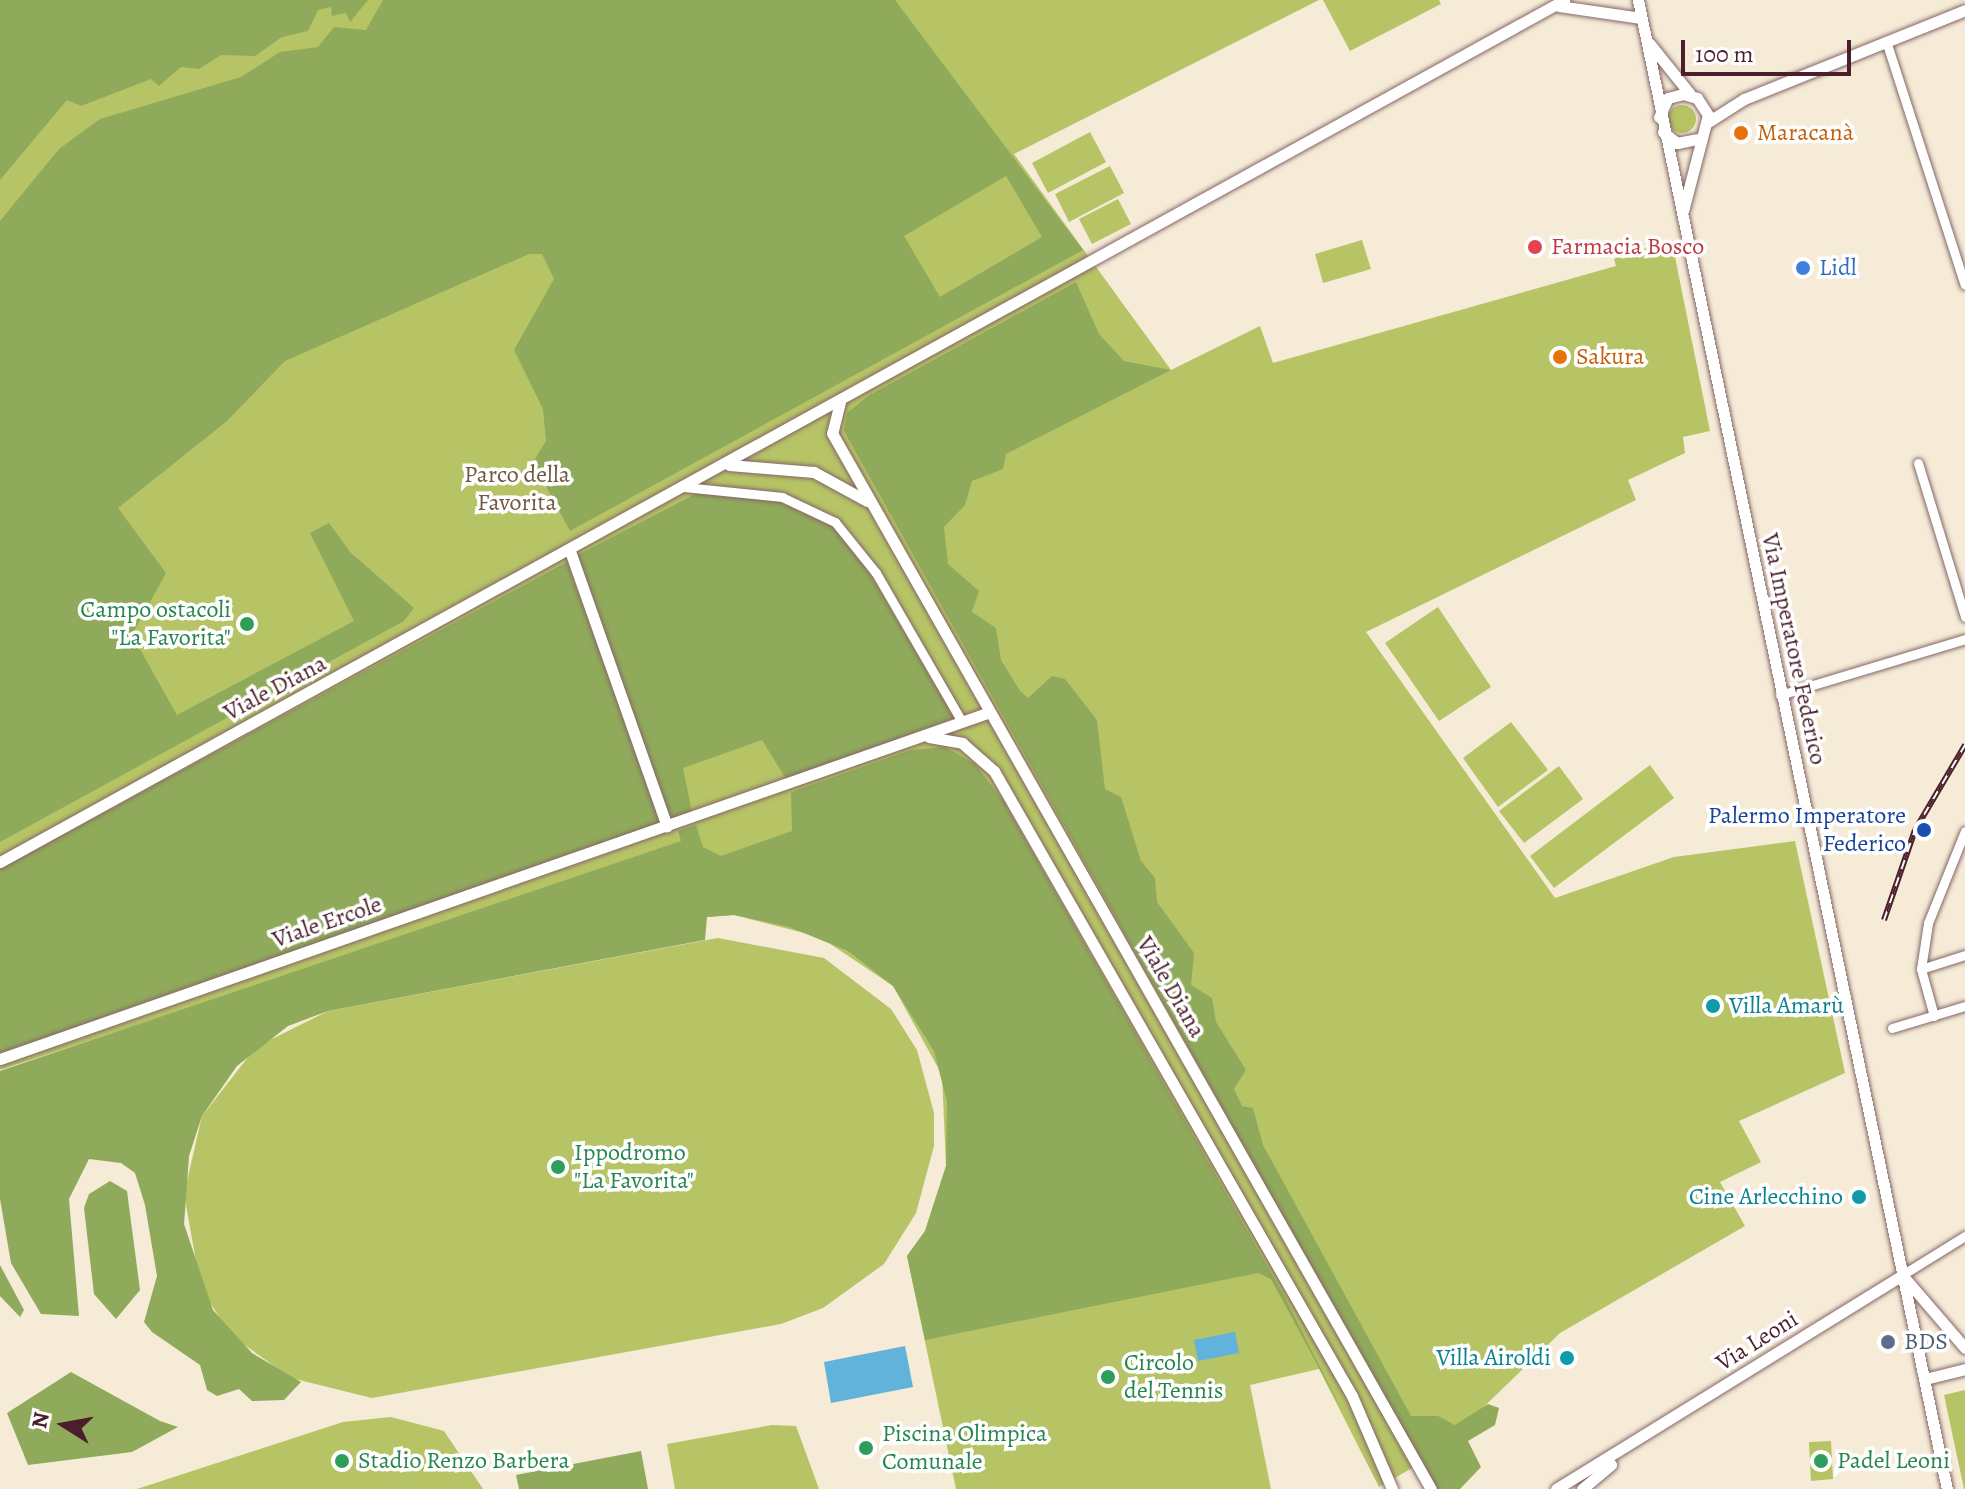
<!DOCTYPE html>
<meta charset="utf-8">
<style>
body{margin:0}
#map{position:relative;width:1965px;height:1489px;overflow:hidden;background:#f5ebd7;font-family:Alegreya,serif}
div>[style]{position:absolute}
[style*='--x']{left:calc(var(--x)*1px);top:calc(var(--y)*1px);width:calc(var(--w)*1px);rotate:calc(var(--a)*1deg)}
.green>*{inset:0;background:#b6c466}
.round{border-radius:50%}
.forest>*{inset:0;background:#90aa5b}
.water>*{inset:0;background:#61b3dc}
.roads{filter:drop-shadow(0 0 2px #866667) drop-shadow(0 0 2px #866667)}
.minor>*{height:9px;margin:-4.5px;padding:0 4.5px;transform-origin:4.5px;border-radius:4.5px;background:#fff}
.tertiary>*{height:11px;margin:-5.5px;padding:0 5.5px;transform-origin:5.5px;border-radius:5.5px;background:#fff}
.rail>*{height:6px;margin-top:-3px;transform-origin:0;background:repeating-linear-gradient(90deg,#fff 0 9px,#4a1f2b 0 18px);box-sizing:border-box;border-block:2px solid #4a1f2b}
.dots>*{width:22px;height:22px;translate:-50% -50%;box-sizing:border-box;border:4px solid #fff;border-radius:50%}
span{translate:-50% -50%;white-space:nowrap;text-align:center;line-height:1.15;-webkit-text-stroke:7px #fff;paint-order:stroke}
.food-label{font-size:24px;color:#c56008}
.left{translate:0 -50%;text-align:left}
.health-label{font-size:24px;color:#be3a42}
.shop-label{font-size:24px;color:#366cbe}
.park-label{font-size:24px;color:#705940}
.leisure-label{font-size:24px;color:#27864d}
.right{translate:-100% -50%;text-align:right}
.street-label{font-size:24px;color:#4a1f2b}
.transit-label{font-size:24px;color:#164399}
.culture-label{font-size:24px;color:#0d838f}
.service-label{font-size:24px;color:#4e5e75}
.north{position:absolute;left:24px;top:1385px;width:80px;height:80px;-webkit-text-stroke:6px #fff;paint-order:stroke;rotate:281deg;font-size:22px;font-weight:700;line-height:32px;text-align:center;color:#4a1f2b}
.north::after{content:'';display:block;margin:auto;width:28px;height:36px;background:#4a1f2b;clip-path:polygon(50% 0,100% 100%,50% 72%,0 100%)}
.scale{position:absolute;left:1681px;top:40px;width:170px;height:36px;box-sizing:border-box;border:4px solid #4a1f2b;border-top:0;padding-left:10px;font-size:24px;line-height:28px;white-space:nowrap;color:#4a1f2b;-webkit-text-stroke:6px #fff;paint-order:stroke}
</style>
<div id="map">
<div class="green">
<div style="clip-path:polygon(0 0,1319px 0,1014px 154px,1171px 370px,1260px 326px,1273px 363px,1616px 266px,1614px 259px,1639px 249px,1673px 247px,1710px 431px,1683px 437px,1685px 453px,1628px 480px,1636px 500px,1366px 632px,1555px 898px,1674px 857px,1795px 841px,1845px 1073px,1739px 1121px,1761px 1162px,1720px 1182px,1745px 1226px,1560px 1333px,1433px 1456px,1379px 1487px,1319px 1369px,1250px 1385px,1271px 1489px,956px 1489px,907px 1256px,925px 1231px,946px 1166px,942px 1075px,893px 986px,820px 937px,734px 915px,707px 917px,229px 995px,0 1070px)"></div>
<div style="clip-path:polygon(1323px 0,1439px 0,1441px 4px,1350px 51px)"></div>
<div class="round" style="left:1668px;top:105px;width:28px;height:28px"></div>
<div style="clip-path:polygon(1090px 132px,1106px 162px,1048px 193px,1032px 163px)"></div>
<div style="clip-path:polygon(1110px 166px,1124px 193px,1069px 222px,1055px 194px)"></div>
<div style="clip-path:polygon(1118px 199px,1131px 224px,1092px 244px,1079px 219px)"></div>
<div style="clip-path:polygon(1362px 240px,1371px 269px,1323px 283px,1315px 254px)"></div>
<div style="clip-path:polygon(1438px 607px,1491px 687px,1439px 721px,1385px 643px)"></div>
<div style="clip-path:polygon(1511px 722px,1548px 770px,1498px 807px,1463px 758px)"></div>
<div style="clip-path:polygon(1650px 765px,1674px 798px,1554px 888px,1530px 856px)"></div>
<div style="clip-path:polygon(1559px 766px,1583px 799px,1524px 843px,1499px 811px)"></div>
<div style="clip-path:polygon(718px 938px,824px 958px,891px 1009px,917px 1050px,934px 1113px,934px 1146px,916px 1213px,884px 1264px,823px 1308px,781px 1324px,372px 1398px,291px 1378px,232px 1336px,201px 1289px,184px 1194px,202px 1116px,256px 1047px,328px 1011px)"></div>
<div style="clip-path:polygon(1965px 1390px,1965px 1489px,1964px 1489px,1944px 1395px)"></div>
<div style="clip-path:polygon(391px 1417px,444px 1431px,483px 1489px,137px 1489px,343px 1422px)"></div>
<div style="clip-path:polygon(772px 1425px,796px 1426px,819px 1489px,675px 1489px,667px 1444px)"></div>
<div style="clip-path:polygon(1831px 1441px,1833px 1479px,1811px 1481px,1809px 1442px)"></div>
</div>
<div class="forest">
<div style="clip-path:polygon(0 0,368px 0,350px 22px,346px 13px,332px 16px,331px 7px,318px 10px,308px 31px,282px 37px,255px 56px,221px 55px,199px 69px,181px 67px,159px 86px,151px 79px,81px 106px,67px 100px,0 180px)"></div>
<div style="clip-path:polygon(evenodd,383px 0,895px 0,1083px 250px,570px 531px,533px 462px,546px 441px,543px 409px,514px 350px,554px 279px,542px 254px,529px 254px,285px 361px,227px 421px,118px 508px,166px 573px,132px 635px,177px 715px,354px 621px,310px 533px,329px 523px,350px 552px,414px 608px,404px 621px,0 842px,0 221px,59px 149px,100px 119px,241px 77px,280px 52px,318px 47px,334px 27px,366px 30px,383px 0,1006px 176px,1042px 237px,940px 297px,904px 236px,1006px 176px)"></div>
<div style="clip-path:polygon(1076px 282px,1099px 334px,1124px 361px,1171px 370px,1006px 454px,1003px 469px,972px 481px,965px 505px,944px 527px,948px 564px,979px 591px,972px 612px,996px 628px,1001px 660px,1020px 691px,1028px 698px,1052px 676px,1065px 679px,1097px 720px,1105px 789px,1121px 797px,1141px 861px,1155px 878px,1157px 902px,1194px 953px,1191px 985px,1212px 998px,1216px 1022px,1246px 1070px,1234px 1089px,1242px 1106px,1253px 1108px,1263px 1145px,1411px 1416px,1438px 1416px,1455px 1425px,1488px 1404px,1499px 1408px,1495px 1425px,1468px 1441px,1481px 1467px,1460px 1489px,1435px 1489px,844px 431px,847px 413px,868px 396px)"></div>
<div style="clip-path:polygon(701px 491px,773px 499px,834px 527px,855px 549px,955px 718px,786px 779px,762px 740px,683px 768px,692px 812px,670px 821px,578px 555px)"></div>
<div style="clip-path:polygon(567px 562px,662px 823px,0 1054px,0 869px)"></div>
<div style="clip-path:polygon(945px 747px,975px 764px,1004px 802px,1283px 1294px,1346px 1418px,1271px 1279px,1258px 1273px,925px 1340px,907px 1256px,925px 1231px,946px 1166px,947px 1102px,934px 1051px,893px 986px,848px 951px,789px 927px,734px 915px,707px 917px,705px 940px,328px 1011px,288px 1026px,237px 1066px,202px 1116px,189px 1156px,184px 1224px,213px 1310px,252px 1353px,301px 1382px,284px 1400px,252px 1401px,239px 1389px,217px 1396px,207px 1390px,200px 1365px,152px 1332px,144px 1322px,157px 1276px,145px 1205px,135px 1173px,121px 1163px,89px 1159px,69px 1199px,79px 1316px,41px 1314px,11px 1263px,0 1199px,0 1071px,681px 841px,678px 831px,696px 825px,703px 847px,721px 856px,792px 831px,791px 793px,797px 790px,911px 750px)"></div>
<div style="clip-path:polygon(110px 1181px,127px 1191px,140px 1290px,116px 1319px,94px 1294px,84px 1208px,89px 1194px)"></div>
<div style="clip-path:polygon(0 1265px,24px 1310px,20px 1317px,0 1296px)"></div>
<div style="clip-path:polygon(71px 1372px,160px 1421px,178px 1427px,132px 1452px,28px 1465px,7px 1413px)"></div>
<div style="clip-path:polygon(641px 1451px,648px 1489px,519px 1489px,516px 1475px)"></div>
</div>
<div class="water">
<div style="clip-path:polygon(1235px 1332px,1239px 1353px,1198px 1361px,1194px 1340px)"></div>
<div style="clip-path:polygon(905px 1346px,913px 1387px,831px 1403px,824px 1362px)"></div>
</div>
<div class="roads">
<div class="minor">
<div style="--x:1886;--y:41;--w:256;--a:72.1"></div>
<div style="--x:1918;--y:463;--w:161;--a:73"></div>
<div style="--x:684;--y:487;--w:99;--a:5.8"></div>
<div style="--x:782;--y:497;--w:59;--a:25.3"></div>
<div style="--x:835;--y:522;--w:65;--a:51.2"></div>
<div style="--x:876;--y:573;--w:172;--a:60"></div>
<div style="--x:1780;--y:695;--w:193;--a:-16.8"></div>
<div style="--x:1921;--y:969;--w:46;--a:-17.7"></div>
<div style="--x:1934;--y:1016;--w:49;--a:-105.5"></div>
<div style="--x:1921;--y:969;--w:47;--a:-81.3"></div>
<div style="--x:1928;--y:923;--w:99;--a:-68.1"></div>
<div style="--x:1892;--y:1028;--w:76;--a:-16.8"></div>
<div style="--x:1902;--y:1275;--w:74;--a:-31.8"></div>
</div>
<div class="tertiary">
<div style="--x:1638;--y:0;--w:1521;--a:78.28"></div>
<div style="--x:1559;--y:6;--w:83;--a:8.3"></div>
<div style="--x:1649;--y:43;--w:65;--a:51.2"></div>
<div style="--x:1659;--y:117;--w:21;--a:-65"></div>
<div style="--x:1668;--y:98;--w:16;--a:-15"></div>
<div style="--x:1683;--y:94;--w:15;--a:16"></div>
<div style="--x:1697;--y:98;--w:20;--a:57"></div>
<div style="--x:1708;--y:115;--w:99;--a:104.6"></div>
<div style="--x:1708;--y:122;--w:43;--a:-32.6"></div>
<div style="--x:1744;--y:99;--w:238;--a:-21.9"></div>
<div style="--x:1663;--y:132;--w:18;--a:38"></div>
<div style="--x:1677;--y:143;--w:20;--a:-11"></div>
<div style="--x:840;--y:402;--w:32;--a:104"></div>
<div style="--x:832;--y:433;--w:1214;--a:60.44"></div>
<div style="--x:729;--y:465;--w:85;--a:4.7"></div>
<div style="--x:814;--y:472;--w:60;--a:28.7"></div>
<div style="--x:570;--y:551;--w:292;--a:70.6"></div>
<div style="--x:929;--y:737;--w:34;--a:10"></div>
<div style="--x:962;--y:743;--w:43;--a:41.2"></div>
<div style="--x:994;--y:771;--w:720;--a:60.2"></div>
<div style="--x:1352;--y:1396;--w:101;--a:66.7"></div>
<div style="--x:0;--y:862;--w:1786;--a:-28.86"></div>
<div style="--x:0;--y:1059;--w:1046;--a:-19.32"></div>
<div style="--x:1903;--y:1276;--w:95;--a:49.3"></div>
<div style="--x:1925;--y:1379;--w:41;--a:-14"></div>
<div style="--x:1556;--y:1489;--w:407;--a:-31.7"></div>
<div style="--x:1582;--y:1489;--w:38;--a:-40"></div>
</div>
</div>
<div class="rail">
<div style="--x:1884;--y:920;--w:95;--a:-71"></div>
<div style="--x:1915;--y:830;--w:99;--a:-59.5"></div>
</div>
<div class="dots">
<div style="left:1741px;top:133px;background:#e8710a"></div>
<div style="left:1535px;top:247px;background:#e0444e"></div>
<div style="left:1803px;top:268px;background:#3f7fe0"></div>
<div style="left:1560px;top:357px;background:#e8710a"></div>
<div style="left:247px;top:624px;background:#2e9e5b"></div>
<div style="left:1924px;top:830px;background:#1a4fb4"></div>
<div style="left:1713px;top:1006px;background:#0f9aa8"></div>
<div style="left:558px;top:1167px;background:#2e9e5b"></div>
<div style="left:1859px;top:1197px;background:#0f9aa8"></div>
<div style="left:1888px;top:1342px;background:#5c6f8a"></div>
<div style="left:1567px;top:1358px;background:#0f9aa8"></div>
<div style="left:1108px;top:1377px;background:#2e9e5b"></div>
<div style="left:866px;top:1448px;background:#2e9e5b"></div>
<div style="left:342px;top:1461px;background:#2e9e5b"></div>
<div style="left:1821px;top:1461px;background:#2e9e5b"></div>
</div>
<div class="food-label">
<span class="left" style="left:1757px;top:133px">Maracanà</span>
<span class="left" style="left:1576px;top:357px">Sakura</span>
</div>
<div class="health-label">
<span class="left" style="left:1551px;top:247px">Farmacia Bosco</span>
</div>
<div class="shop-label">
<span class="left" style="left:1819px;top:268px">Lidl</span>
</div>
<div class="park-label">
<span style="left:517px;top:489px">Parco della<br>Favorita</span>
</div>
<div class="leisure-label">
<span class="right" style="left:231px;top:624px">Campo ostacoli<br>"La Favorita"</span>
<span class="left" style="left:574px;top:1167px">Ippodromo<br>"La Favorita"</span>
<span class="left" style="left:1124px;top:1377px">Circolo<br>del Tennis</span>
<span class="left" style="left:882px;top:1448px">Piscina Olimpica<br>Comunale</span>
<span class="left" style="left:358px;top:1461px">Stadio Renzo Barbera</span>
<span class="left" style="left:1837px;top:1461px">Padel Leoni</span>
</div>
<div class="street-label">
<span style="left:1794px;top:649px;rotate:78deg">Via Imperatore Federico</span>
<span style="left:275px;top:688px;rotate:-28deg">Viale Diana</span>
<span style="left:327px;top:922px;rotate:-19deg">Viale Ercole</span>
<span style="left:1171px;top:987px;rotate:60deg">Viale Diana</span>
<span style="left:1757px;top:1341px;rotate:-32deg">Via Leoni</span>
</div>
<div class="transit-label">
<span class="right" style="left:1906px;top:830px">Palermo Imperatore<br>Federico</span>
</div>
<div class="culture-label">
<span class="left" style="left:1729px;top:1006px">Villa Amarù</span>
<span class="right" style="left:1843px;top:1197px">Cine Arlecchino</span>
<span class="right" style="left:1551px;top:1358px">Villa Airoldi</span>
</div>
<div class="service-label">
<span class="left" style="left:1904px;top:1342px">BDS</span>
</div>
<div class="north">N</div>
<div class="scale">100 m</div>
</div>
